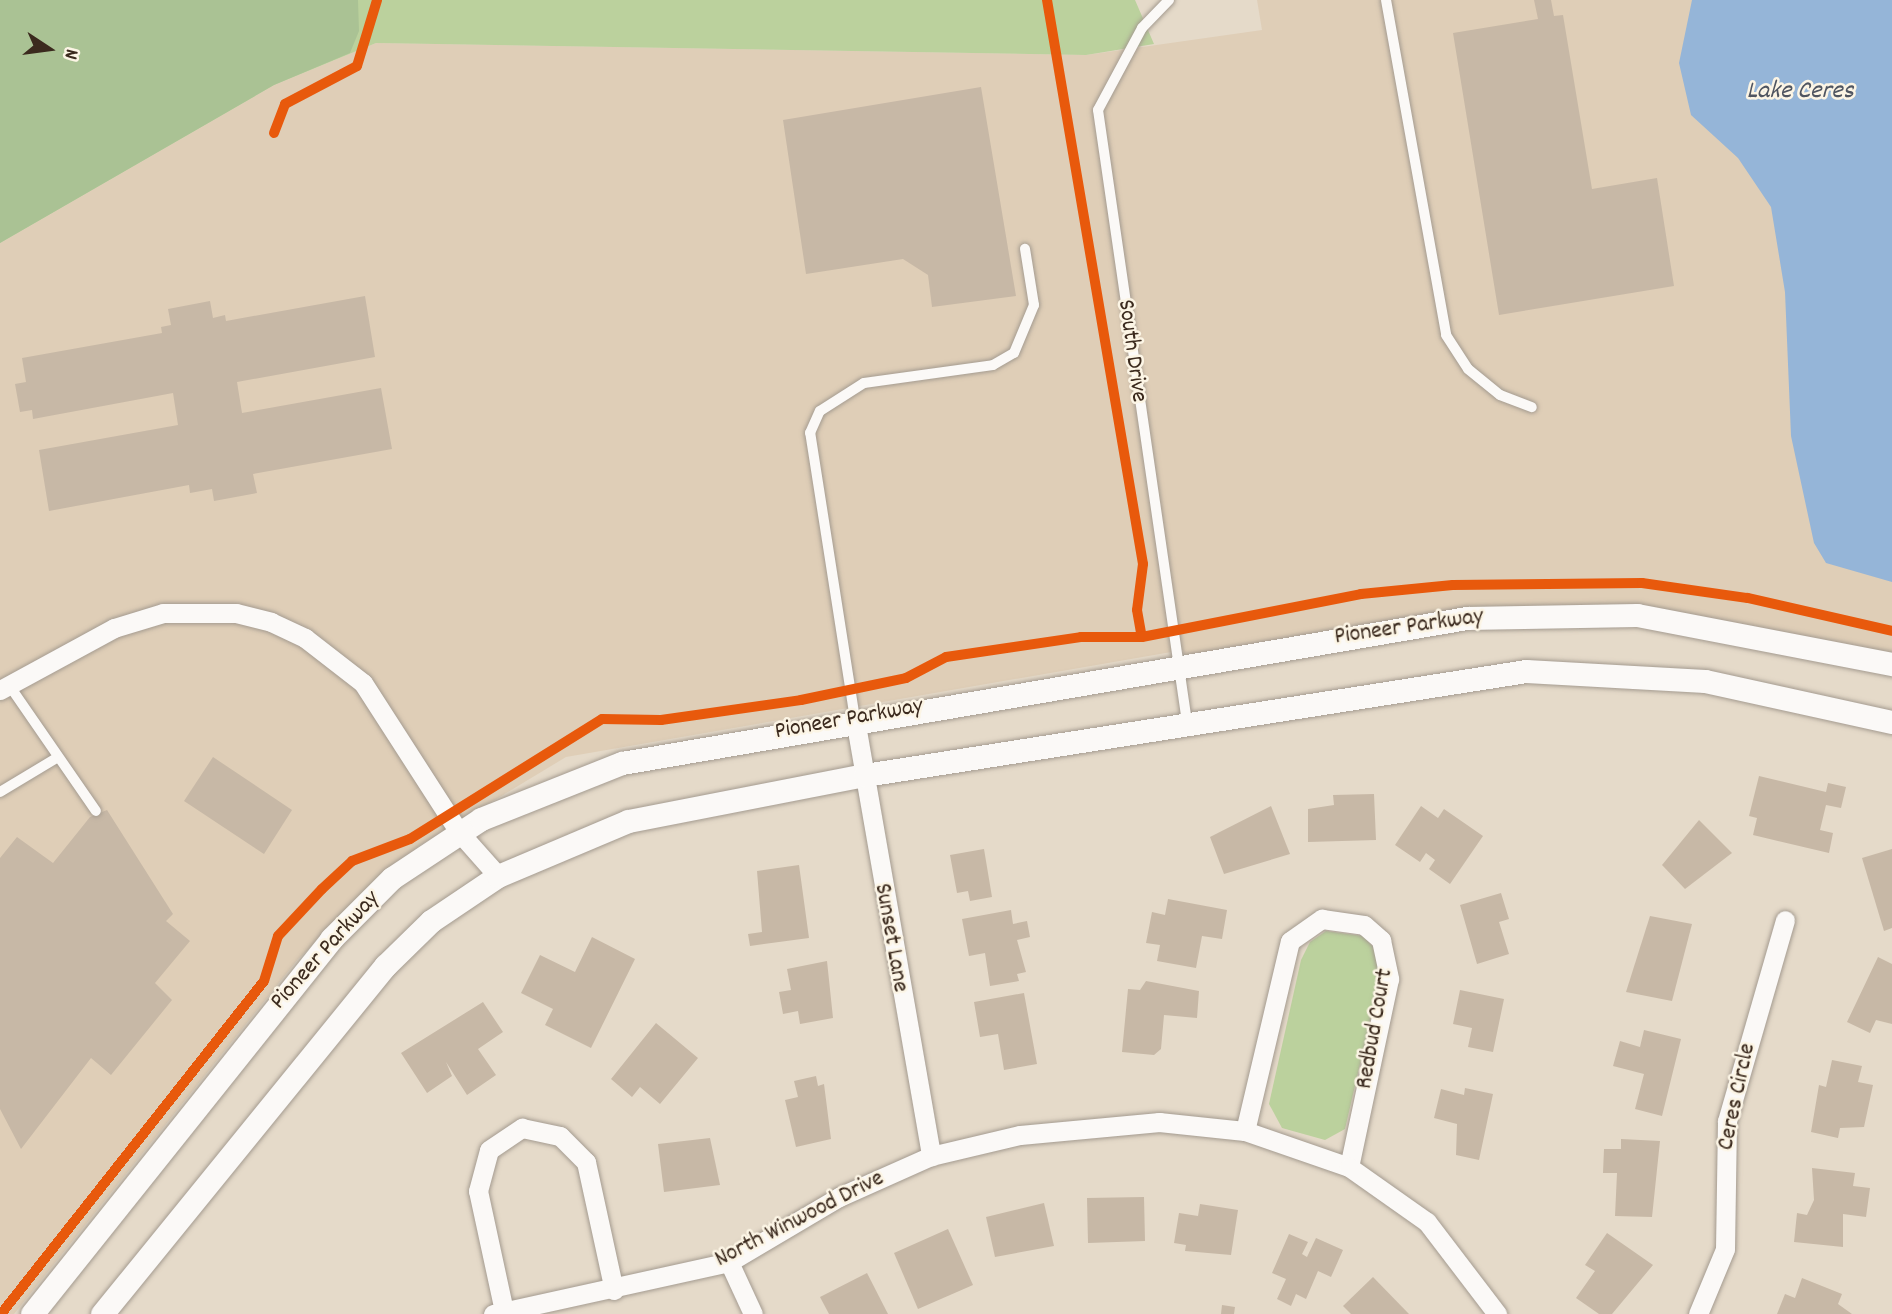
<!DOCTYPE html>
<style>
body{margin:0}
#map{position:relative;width:1892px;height:1314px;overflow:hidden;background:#e5dac9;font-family:Dekko,sans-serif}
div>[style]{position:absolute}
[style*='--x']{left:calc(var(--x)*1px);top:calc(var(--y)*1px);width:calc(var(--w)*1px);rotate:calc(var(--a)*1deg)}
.built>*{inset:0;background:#dfceb7}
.green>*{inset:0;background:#bbd19d}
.forest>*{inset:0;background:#aac294}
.water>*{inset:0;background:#95b5d8}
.building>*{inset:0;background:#c7b8a6}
.roads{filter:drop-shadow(0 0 2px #a49b90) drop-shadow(0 0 2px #a49b90)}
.service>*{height:10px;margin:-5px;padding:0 5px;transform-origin:5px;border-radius:5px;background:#fbf9f7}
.minor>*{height:19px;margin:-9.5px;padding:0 9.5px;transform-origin:9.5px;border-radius:9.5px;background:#fbf9f7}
.tertiary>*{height:23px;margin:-11.5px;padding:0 11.5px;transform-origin:11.5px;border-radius:11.5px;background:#fbf9f7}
.cycleway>*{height:10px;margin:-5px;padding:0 5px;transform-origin:5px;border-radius:5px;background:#e8590c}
span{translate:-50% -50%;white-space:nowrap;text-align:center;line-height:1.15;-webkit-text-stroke:5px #fcf5e5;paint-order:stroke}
.street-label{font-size:24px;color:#3b2a1e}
.water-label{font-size:26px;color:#4f5561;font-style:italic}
.north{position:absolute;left:14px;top:14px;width:70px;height:70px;-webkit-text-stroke:5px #fcf5e5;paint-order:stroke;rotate:103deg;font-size:19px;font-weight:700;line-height:28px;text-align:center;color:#3b2a1e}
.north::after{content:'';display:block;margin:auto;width:24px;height:32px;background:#3b2a1e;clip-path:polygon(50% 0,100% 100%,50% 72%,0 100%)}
</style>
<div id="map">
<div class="built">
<div style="clip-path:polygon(1257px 0,1892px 0,1892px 664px,1547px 613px,1186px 663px,1183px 650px,566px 757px,420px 845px,298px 959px,14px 1314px,0 1314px,0 243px,274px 85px,376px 43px,1086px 55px,1262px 30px)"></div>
</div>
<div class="green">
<div style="clip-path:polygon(0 0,1135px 0,1154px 44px,1086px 55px,376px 43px,274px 85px,0 243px)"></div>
<div style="clip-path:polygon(1326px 931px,1363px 936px,1376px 950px,1380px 978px,1345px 1129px,1325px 1140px,1282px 1128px,1269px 1104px,1301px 960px,1310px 942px)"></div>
</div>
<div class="forest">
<div style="clip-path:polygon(0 0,358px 0,359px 31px,350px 53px,274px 85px,0 243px)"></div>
</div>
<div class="water">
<div style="clip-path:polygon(1692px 0,1892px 0,1892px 582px,1826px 563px,1814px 543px,1791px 436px,1785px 292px,1771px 207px,1738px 158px,1691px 115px,1679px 63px)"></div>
</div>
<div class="building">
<div style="clip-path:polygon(1534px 0,1551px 0,1554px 16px,1563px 15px,1592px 189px,1657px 178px,1674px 286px,1499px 315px,1453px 33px,1538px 19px)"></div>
<div style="clip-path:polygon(981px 87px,1016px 296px,932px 307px,928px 275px,903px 259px,806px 274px,783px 120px)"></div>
<div style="clip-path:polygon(365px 296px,375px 357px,237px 382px,242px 413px,381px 388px,392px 449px,253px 474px,257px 493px,214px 501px,212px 489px,190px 493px,189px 485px,49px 511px,39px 450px,178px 425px,173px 393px,33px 419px,32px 410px,20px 412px,15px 384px,26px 382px,22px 358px,162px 333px,161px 327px,171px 325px,168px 309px,210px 301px,213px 318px,225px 315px,226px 321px)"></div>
<div style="clip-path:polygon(213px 757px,292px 810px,264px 854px,184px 801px)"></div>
<div style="clip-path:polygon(1759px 776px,1826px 792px,1828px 783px,1846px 787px,1841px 808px,1826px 805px,1820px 830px,1833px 833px,1829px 853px,1753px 835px,1757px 818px,1749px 816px)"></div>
<div style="clip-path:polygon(1374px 794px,1376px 840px,1308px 842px,1308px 809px,1334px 805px,1333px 795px)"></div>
<div style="clip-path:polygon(1271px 806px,1290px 854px,1224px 874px,1210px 837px)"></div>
<div style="clip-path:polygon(1421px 806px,1438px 818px,1444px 809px,1483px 836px,1450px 884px,1429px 869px,1435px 860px,1426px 853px,1420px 862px,1395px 845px)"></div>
<div style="clip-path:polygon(107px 810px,173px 914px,166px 921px,190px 941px,155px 983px,172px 1000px,111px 1075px,91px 1058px,21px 1149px,0 1109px,0 858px,17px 837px,53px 863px,90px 817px)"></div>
<div style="clip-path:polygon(1699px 820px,1732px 853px,1685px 889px,1662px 865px)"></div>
<div style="clip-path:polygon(984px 849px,992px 897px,970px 901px,968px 891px,957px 893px,950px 855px)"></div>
<div style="clip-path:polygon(1892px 849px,1892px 928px,1884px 931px,1862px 858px)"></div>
<div style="clip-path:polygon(799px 865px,809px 938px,750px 946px,748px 934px,762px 932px,757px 871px)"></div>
<div style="clip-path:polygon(1501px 893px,1509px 919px,1499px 922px,1509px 954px,1477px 964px,1460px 905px)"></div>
<div style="clip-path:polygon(1168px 899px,1227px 910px,1222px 939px,1202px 936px,1196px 968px,1157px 961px,1160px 945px,1146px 943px,1152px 912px,1165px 915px)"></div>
<div style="clip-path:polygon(1011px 910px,1013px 924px,1027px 921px,1030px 937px,1017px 940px,1026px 972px,1017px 974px,1019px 981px,990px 986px,985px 953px,969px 956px,962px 919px)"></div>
<div style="clip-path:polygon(1650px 916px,1692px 924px,1672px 1001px,1626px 992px)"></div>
<div style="clip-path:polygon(592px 937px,635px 959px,591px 1048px,545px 1025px,553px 1009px,521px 993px,540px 955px,575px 972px)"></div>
<div style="clip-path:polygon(1878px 957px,1892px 964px,1892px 1024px,1876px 1020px,1870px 1033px,1847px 1022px)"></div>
<div style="clip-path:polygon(827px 961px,833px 1018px,800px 1024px,798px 1011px,783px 1014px,779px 992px,791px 990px,787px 969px)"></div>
<div style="clip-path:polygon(1146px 981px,1199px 991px,1197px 1018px,1164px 1015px,1161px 1049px,1154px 1055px,1122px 1052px,1128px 989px,1140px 990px)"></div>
<div style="clip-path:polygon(1460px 990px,1504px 999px,1493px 1052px,1468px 1047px,1472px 1028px,1453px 1024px)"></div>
<div style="clip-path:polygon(1024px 993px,1037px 1064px,1004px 1070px,998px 1034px,980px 1037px,974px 1002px)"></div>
<div style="clip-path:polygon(483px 1002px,503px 1032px,478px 1049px,496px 1075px,467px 1095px,446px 1062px,452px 1076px,427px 1093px,401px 1053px)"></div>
<div style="clip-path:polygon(656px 1023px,698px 1058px,660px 1104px,640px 1087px,632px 1097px,611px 1079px)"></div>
<div style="clip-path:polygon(1644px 1030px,1681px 1039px,1662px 1116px,1635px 1109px,1644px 1074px,1613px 1066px,1620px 1041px,1640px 1047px)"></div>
<div style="clip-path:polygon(1832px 1060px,1862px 1066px,1858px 1082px,1873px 1085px,1864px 1127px,1840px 1128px,1838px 1138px,1811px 1132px,1819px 1085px,1826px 1087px)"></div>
<div style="clip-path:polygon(816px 1076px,818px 1086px,824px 1084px,831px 1139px,796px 1147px,785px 1100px,798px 1097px,794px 1081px)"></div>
<div style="clip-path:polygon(1465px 1088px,1493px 1094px,1479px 1160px,1456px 1155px,1457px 1124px,1434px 1118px,1441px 1089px,1464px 1095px)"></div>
<div style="clip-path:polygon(710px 1138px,720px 1185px,664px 1192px,658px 1144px)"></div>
<div style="clip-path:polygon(1621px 1139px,1660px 1141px,1652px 1217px,1615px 1216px,1617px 1173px,1603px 1173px,1604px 1149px,1621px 1149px)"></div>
<div style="clip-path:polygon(1812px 1168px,1855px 1173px,1853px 1186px,1870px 1188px,1866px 1217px,1843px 1214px,1843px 1247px,1794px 1242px,1797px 1213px,1807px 1215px,1814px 1200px)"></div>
<div style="clip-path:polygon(1144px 1197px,1145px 1241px,1088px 1243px,1087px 1198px)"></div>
<div style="clip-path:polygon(1044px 1203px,1054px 1246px,995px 1257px,986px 1217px)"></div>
<div style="clip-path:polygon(1200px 1204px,1238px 1210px,1231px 1255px,1185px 1251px,1186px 1245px,1174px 1243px,1179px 1213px,1198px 1216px)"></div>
<div style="clip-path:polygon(948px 1229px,973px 1285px,918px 1309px,894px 1253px)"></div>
<div style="clip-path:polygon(1607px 1233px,1653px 1265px,1612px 1314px,1599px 1314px,1576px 1298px,1595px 1271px,1585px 1265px)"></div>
<div style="clip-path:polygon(1289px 1234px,1308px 1242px,1302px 1254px,1307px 1257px,1316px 1238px,1343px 1250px,1331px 1277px,1318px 1271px,1306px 1299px,1296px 1294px,1291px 1306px,1277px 1299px,1286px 1279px,1272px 1273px)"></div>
<div style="clip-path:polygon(867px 1273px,888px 1314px,829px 1314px,820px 1297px)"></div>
<div style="clip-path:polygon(1373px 1277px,1409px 1314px,1351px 1314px,1343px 1306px)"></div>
<div style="clip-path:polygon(1802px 1278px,1842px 1294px,1838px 1304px,1852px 1314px,1777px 1314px,1785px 1294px,1795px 1298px)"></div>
<div style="clip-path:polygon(1222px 1305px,1235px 1307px,1234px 1314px,1221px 1314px)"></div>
</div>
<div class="roads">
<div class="service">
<div style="--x:1169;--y:0;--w:39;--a:134"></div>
<div style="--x:1142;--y:28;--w:93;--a:118.2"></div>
<div style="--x:1098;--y:110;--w:618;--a:81.73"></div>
<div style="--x:1386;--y:0;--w:340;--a:79.8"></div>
<div style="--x:1446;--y:335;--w:40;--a:57.1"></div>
<div style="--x:1468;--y:369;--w:41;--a:39.1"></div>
<div style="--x:1500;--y:395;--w:34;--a:21"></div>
<div style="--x:9;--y:685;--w:153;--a:55.4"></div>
<div style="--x:855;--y:719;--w:290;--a:-98.9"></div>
<div style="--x:810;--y:433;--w:24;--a:-66"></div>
<div style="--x:820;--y:411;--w:52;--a:-32.5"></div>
<div style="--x:864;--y:383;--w:130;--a:-7.9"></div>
<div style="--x:993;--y:365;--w:24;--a:-30"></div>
<div style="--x:1014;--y:353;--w:52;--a:-67.4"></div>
<div style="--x:1034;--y:305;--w:57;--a:-99.1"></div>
<div style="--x:0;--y:792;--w:64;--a:-31"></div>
</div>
<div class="minor">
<div style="--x:0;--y:690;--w:130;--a:-28.5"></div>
<div style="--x:114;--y:628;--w:51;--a:-17"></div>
<div style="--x:163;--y:613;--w:73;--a:0"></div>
<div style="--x:236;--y:613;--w:36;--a:14"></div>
<div style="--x:271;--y:622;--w:38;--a:25"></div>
<div style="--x:305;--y:638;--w:73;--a:37.8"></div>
<div style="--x:363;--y:683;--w:177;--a:57.2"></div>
<div style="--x:459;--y:832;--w:59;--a:48.4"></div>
<div style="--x:855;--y:719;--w:444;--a:80.1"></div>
<div style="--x:1245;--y:1131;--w:195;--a:-76.7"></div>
<div style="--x:1290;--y:941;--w:39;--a:-35"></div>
<div style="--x:1322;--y:919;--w:42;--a:8.1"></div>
<div style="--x:1364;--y:925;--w:23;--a:41"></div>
<div style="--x:1381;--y:940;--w:40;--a:78"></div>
<div style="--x:1389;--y:979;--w:192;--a:102"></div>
<div style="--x:729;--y:1262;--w:57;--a:65.2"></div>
<div style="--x:504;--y:1311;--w:123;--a:-102.2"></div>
<div style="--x:478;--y:1191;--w:42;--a:-75"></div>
<div style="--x:489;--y:1150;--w:40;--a:-34"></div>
<div style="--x:522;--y:1128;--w:39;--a:12"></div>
<div style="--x:560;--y:1136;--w:37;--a:45"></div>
<div style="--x:586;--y:1162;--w:131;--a:77.7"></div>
<div style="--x:493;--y:1314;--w:242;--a:-12.4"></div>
<div style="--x:729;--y:1262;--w:128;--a:-30.6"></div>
<div style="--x:839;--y:1197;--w:101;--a:-24"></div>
<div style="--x:931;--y:1156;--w:91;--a:-13.3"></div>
<div style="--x:1020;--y:1135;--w:140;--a:-5.3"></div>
<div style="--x:1159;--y:1122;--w:86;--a:6"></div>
<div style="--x:1245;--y:1131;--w:110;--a:19.1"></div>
<div style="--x:1349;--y:1167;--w:95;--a:35.2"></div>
<div style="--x:1427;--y:1222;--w:116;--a:52.7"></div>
<div style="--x:1698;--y:1314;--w:70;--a:-67.4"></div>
<div style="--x:1725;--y:1249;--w:128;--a:-89.1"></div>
<div style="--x:1727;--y:1121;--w:209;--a:-73.9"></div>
</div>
<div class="tertiary">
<div style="--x:32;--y:1314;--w:480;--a:-51.4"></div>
<div style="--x:331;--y:939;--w:86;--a:-45"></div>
<div style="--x:392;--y:878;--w:107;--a:-33.5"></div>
<div style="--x:481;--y:819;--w:152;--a:-21.7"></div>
<div style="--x:622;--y:763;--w:857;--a:-9.74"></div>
<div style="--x:1467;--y:618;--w:170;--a:-1"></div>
<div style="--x:1637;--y:615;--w:260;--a:10.9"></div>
<div style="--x:102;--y:1314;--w:449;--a:-50.9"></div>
<div style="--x:385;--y:966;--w:64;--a:-44.4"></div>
<div style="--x:431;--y:921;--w:81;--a:-33.9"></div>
<div style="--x:498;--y:876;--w:141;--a:-22.9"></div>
<div style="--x:628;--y:821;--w:241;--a:-11"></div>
<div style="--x:865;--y:775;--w:669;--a:-8.94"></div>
<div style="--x:1526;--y:671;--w:179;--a:3.2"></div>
<div style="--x:1705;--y:681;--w:191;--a:12.4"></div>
</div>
</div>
<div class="cycleway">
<div style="--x:1047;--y:0;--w:572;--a:80.34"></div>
<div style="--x:1143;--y:564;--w:46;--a:97.4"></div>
<div style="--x:1137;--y:610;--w:27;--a:80"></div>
<div style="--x:274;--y:133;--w:31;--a:-69"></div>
<div style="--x:285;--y:104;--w:81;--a:-27.8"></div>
<div style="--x:357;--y:66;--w:69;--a:-73.1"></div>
<div style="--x:1;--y:1314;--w:424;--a:-51.7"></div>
<div style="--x:264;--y:981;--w:47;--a:-72.7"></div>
<div style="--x:278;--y:936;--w:64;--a:-46.9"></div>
<div style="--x:322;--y:889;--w:41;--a:-43"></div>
<div style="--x:352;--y:861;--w:62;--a:-20.8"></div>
<div style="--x:410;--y:839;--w:226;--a:-32"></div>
<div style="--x:602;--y:719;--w:59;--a:1"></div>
<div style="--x:661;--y:720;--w:141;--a:-8.1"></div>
<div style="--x:801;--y:700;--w:107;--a:-11.8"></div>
<div style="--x:906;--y:678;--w:45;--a:-27.7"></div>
<div style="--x:946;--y:657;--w:136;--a:-8.4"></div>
<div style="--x:1081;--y:637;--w:61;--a:0"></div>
<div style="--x:1142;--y:637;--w:223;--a:-11.1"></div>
<div style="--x:1361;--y:594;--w:92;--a:-5.6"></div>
<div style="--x:1453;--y:585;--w:189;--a:-0.6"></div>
<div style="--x:1642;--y:583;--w:107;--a:8.1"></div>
<div style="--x:1748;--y:598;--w:148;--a:12.9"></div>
</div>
<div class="street-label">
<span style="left:1131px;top:351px;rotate:82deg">South Drive</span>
<span style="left:1409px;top:628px;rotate:-8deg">Pioneer Parkway</span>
<span style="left:849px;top:720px;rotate:-10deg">Pioneer Parkway</span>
<span style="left:890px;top:938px;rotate:80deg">Sunset Lane</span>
<span style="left:326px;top:951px;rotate:-48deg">Pioneer Parkway</span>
<span style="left:1376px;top:1029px;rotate:-80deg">Redbud Court</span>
<span style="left:1738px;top:1097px;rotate:-78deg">Ceres Circle</span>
<span style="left:800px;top:1220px;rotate:-27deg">North Winwood Drive</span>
</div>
<div class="water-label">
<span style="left:1800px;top:92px">Lake Ceres</span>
</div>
<div class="north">N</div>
</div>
